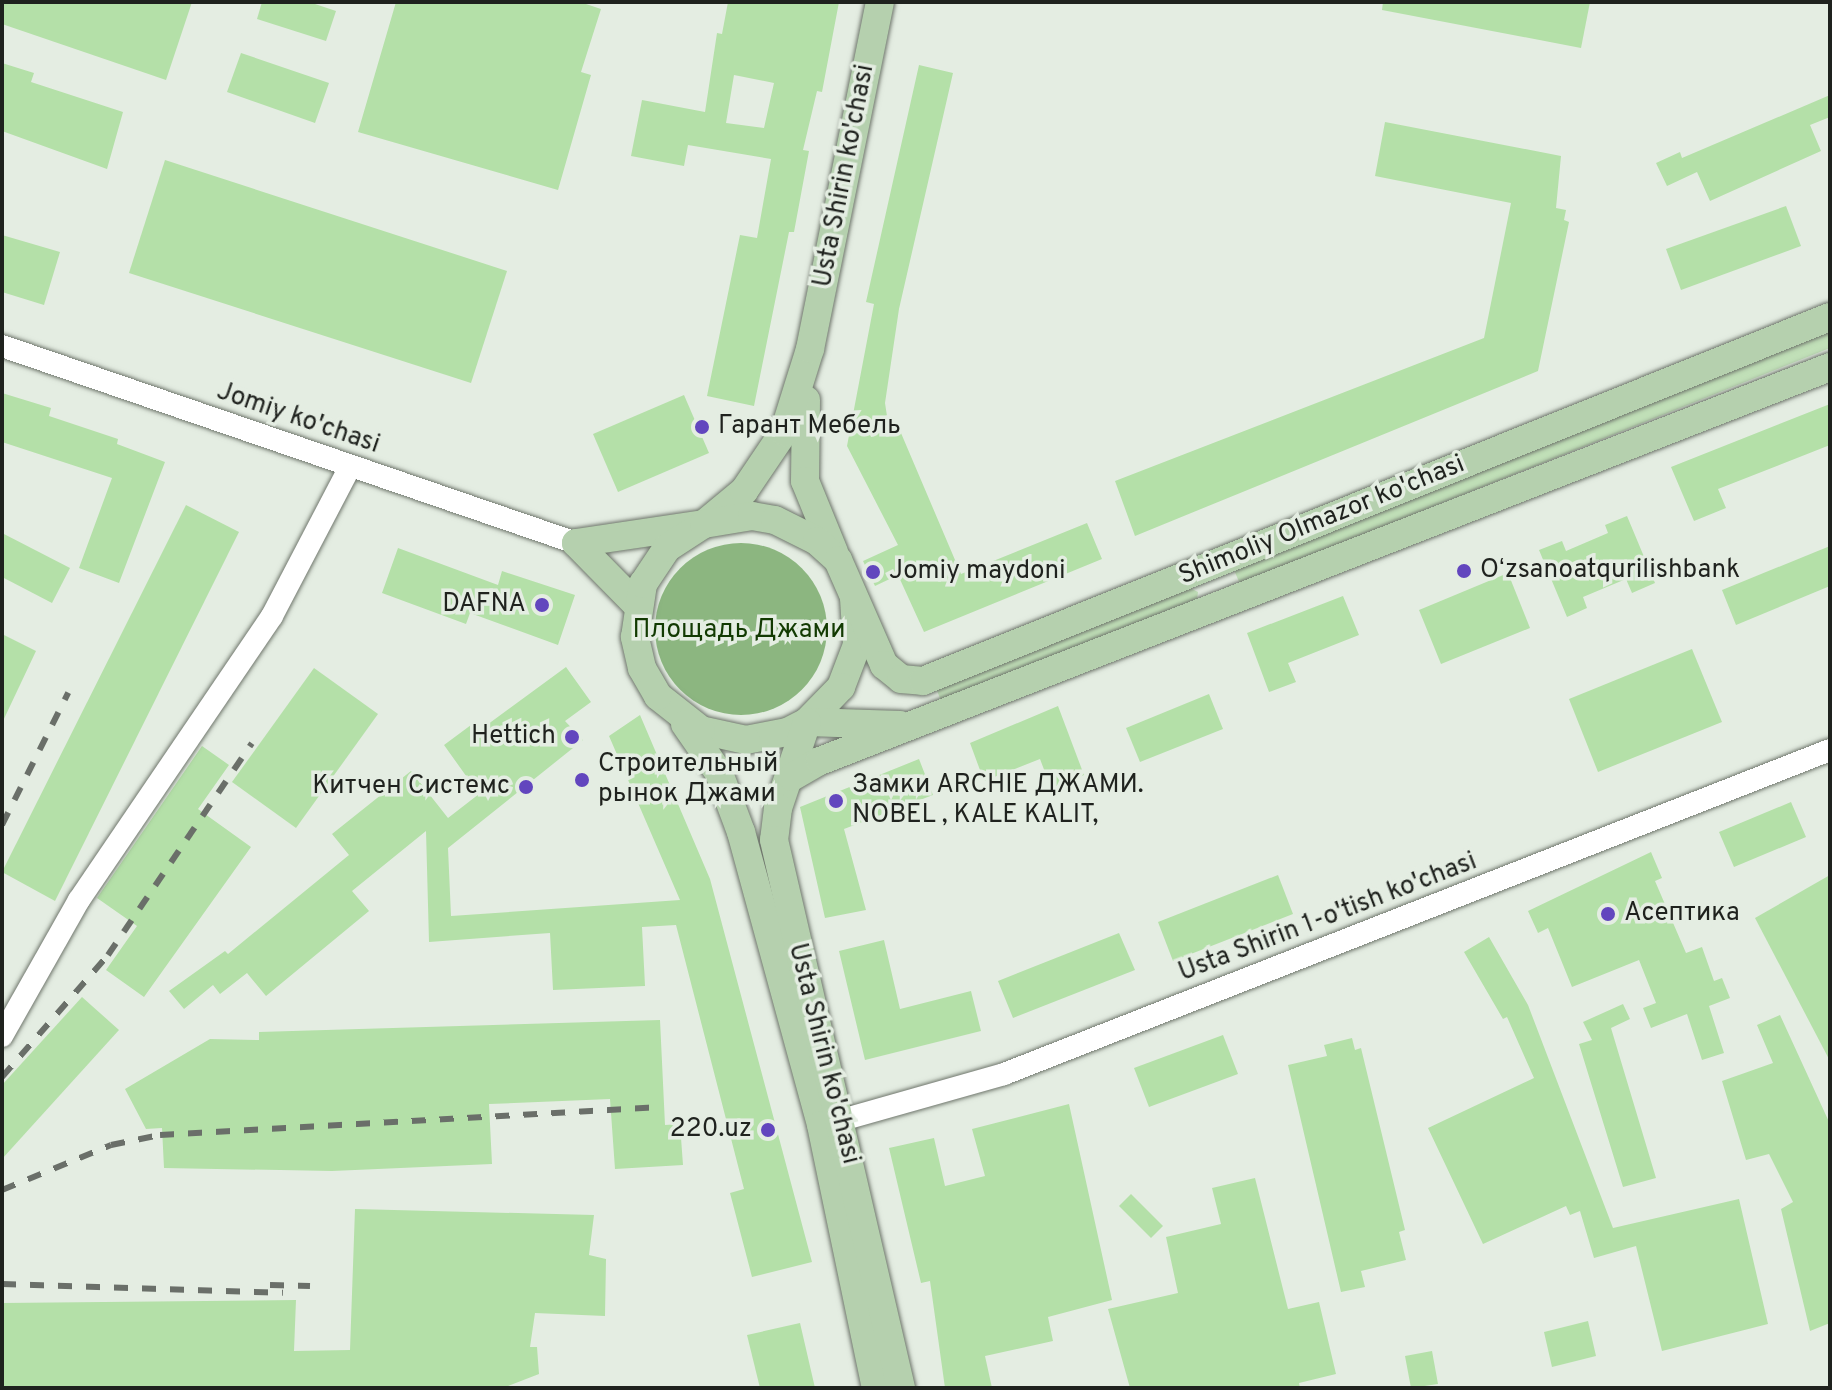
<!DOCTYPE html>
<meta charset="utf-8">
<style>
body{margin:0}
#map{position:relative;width:1832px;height:1390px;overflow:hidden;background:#e4ede2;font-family:Overpass,sans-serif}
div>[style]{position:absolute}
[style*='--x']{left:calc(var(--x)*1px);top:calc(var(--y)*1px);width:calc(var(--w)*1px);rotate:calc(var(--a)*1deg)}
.green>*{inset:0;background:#c1e0b8}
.forest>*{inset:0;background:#8cb680}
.round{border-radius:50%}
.building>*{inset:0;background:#b4e0a8}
.roads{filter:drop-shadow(0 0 2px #6f766c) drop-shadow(0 0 2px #6f766c)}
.minor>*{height:22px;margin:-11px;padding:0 11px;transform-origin:11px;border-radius:11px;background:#fff}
.major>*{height:28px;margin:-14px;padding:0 14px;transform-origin:14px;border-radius:14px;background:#b5d0ae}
.rail>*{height:6px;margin-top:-3px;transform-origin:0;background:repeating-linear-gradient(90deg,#6a6f69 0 14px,transparent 0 28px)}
.dots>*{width:22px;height:22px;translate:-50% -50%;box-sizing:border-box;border:4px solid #e4ede2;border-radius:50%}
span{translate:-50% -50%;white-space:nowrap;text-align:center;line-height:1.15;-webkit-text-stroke:7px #e4ede2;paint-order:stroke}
.street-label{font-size:26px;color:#1f221e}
.poi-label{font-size:26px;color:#1f221e}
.left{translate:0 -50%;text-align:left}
.right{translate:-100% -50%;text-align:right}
.park-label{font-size:26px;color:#123a02}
.frame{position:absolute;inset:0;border:4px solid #1f221e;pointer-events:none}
</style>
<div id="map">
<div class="green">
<div style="clip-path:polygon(1830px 330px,1830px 348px,1240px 584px,1234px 570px)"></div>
<div style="clip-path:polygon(1190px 588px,1198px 592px,1197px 599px,941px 701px,936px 688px)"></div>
</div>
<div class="forest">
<div class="round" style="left:655px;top:543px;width:172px;height:172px"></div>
</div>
<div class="building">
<div style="clip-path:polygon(2px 2px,192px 2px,166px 80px,2px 24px)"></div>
<div style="clip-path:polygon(262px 2px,309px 2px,336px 11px,326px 41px,257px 19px)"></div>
<div style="clip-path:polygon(396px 2px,580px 2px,601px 9px,581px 72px,591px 75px,558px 190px,358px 132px)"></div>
<div style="clip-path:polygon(evenodd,728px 2px,839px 2px,822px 92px,817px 91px,803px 150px,809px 151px,794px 232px,789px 232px,754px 406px,707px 396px,740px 235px,757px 238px,771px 159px,688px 145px,684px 166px,631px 156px,642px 100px,705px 112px,717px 33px,722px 34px,728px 2px,734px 75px,774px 83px,764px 128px,726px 123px,734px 75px)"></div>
<div style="clip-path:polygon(1383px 2px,1590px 2px,1581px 48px,1382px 10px)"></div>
<div style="clip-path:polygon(241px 53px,329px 83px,315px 123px,227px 92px)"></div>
<div style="clip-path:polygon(2px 63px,34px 73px,31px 82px,123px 112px,107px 169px,2px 131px)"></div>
<div style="clip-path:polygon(919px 65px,953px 73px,899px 309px,885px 403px,889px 429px,898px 426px,961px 574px,1087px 523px,1102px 559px,924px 632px,898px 575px,875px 586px,863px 561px,898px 545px,847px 446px,874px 304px,866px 302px)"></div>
<div style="clip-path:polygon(1830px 95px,1830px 117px,1810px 125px,1821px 151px,1710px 201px,1697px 172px,1667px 186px,1656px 163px,1680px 152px,1682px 158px)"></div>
<div style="clip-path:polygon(1385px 122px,1561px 156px,1556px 208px,1566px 210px,1564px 220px,1569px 222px,1538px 371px,1135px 536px,1115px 481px,1484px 338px,1511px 203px,1375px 176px)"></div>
<div style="clip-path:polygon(165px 160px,507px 271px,471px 383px,129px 273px)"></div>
<div style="clip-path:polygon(1786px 206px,1801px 246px,1681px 290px,1666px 249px)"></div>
<div style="clip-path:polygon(2px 235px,60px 252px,44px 305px,2px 292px)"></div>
<div style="clip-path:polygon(2px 393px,51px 408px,49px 416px,118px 439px,117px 444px,165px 462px,119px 583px,79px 568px,112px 478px,2px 442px)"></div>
<div style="clip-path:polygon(684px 395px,709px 453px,618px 492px,593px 434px)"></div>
<div style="clip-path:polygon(1830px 404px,1830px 445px,1718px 489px,1726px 508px,1694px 521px,1671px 467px)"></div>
<div style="clip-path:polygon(186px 505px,239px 532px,55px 901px,2px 872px)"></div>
<div style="clip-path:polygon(1627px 516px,1655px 583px,1632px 593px,1626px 579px,1583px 597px,1587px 608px,1567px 617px,1539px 550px,1562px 541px,1566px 551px,1608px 533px,1605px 525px)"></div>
<div style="clip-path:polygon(2px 533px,70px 568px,52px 603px,2px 577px)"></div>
<div style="clip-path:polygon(1830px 546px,1830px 586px,1736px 625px,1722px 590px)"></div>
<div style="clip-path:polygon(398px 548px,498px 585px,502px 571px,575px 595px,558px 645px,470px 613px,466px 624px,382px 593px)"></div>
<div style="clip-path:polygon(1508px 573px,1530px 628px,1441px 664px,1419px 610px)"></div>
<div style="clip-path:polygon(1343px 596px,1359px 635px,1288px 663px,1296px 682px,1269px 692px,1247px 633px)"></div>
<div style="clip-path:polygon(2px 634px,36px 651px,2px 723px)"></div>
<div style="clip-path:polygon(1692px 649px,1722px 722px,1598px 772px,1569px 699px)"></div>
<div style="clip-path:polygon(566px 667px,591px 702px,565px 721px,583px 740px,448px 848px,451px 916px,680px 900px,609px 736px,640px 715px,710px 879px,812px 1262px,752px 1277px,730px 1193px,744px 1189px,676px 925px,642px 927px,645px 986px,553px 990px,550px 933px,429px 942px,426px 831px,352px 891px,369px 911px,266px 996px,247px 973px,220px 994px,213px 985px,184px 1009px,169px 991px,225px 951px,228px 954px,349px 855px,332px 834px,411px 771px,448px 818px,479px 794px,444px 745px,471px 725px,476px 733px)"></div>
<div style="clip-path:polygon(314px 668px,378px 714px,296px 828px,232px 782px)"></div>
<div style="clip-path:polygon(1209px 694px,1223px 729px,1140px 762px,1126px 728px)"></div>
<div style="clip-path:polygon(1058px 706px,1084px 775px,1051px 788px,1040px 759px,984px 781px,970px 743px)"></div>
<div style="clip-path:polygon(202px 746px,229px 765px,198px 809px,251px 847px,144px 997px,106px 970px,137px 926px,97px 898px)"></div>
<div style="clip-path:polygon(919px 759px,933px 795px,844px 829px,866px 910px,825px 918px,800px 807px)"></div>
<div style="clip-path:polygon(1791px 802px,1806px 837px,1734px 867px,1719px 832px)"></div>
<div style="clip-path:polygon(1651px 852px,1662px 878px,1655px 881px,1686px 953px,1702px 947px,1714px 981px,1722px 978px,1730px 998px,1709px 1006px,1724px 1053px,1702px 1060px,1687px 1014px,1651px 1028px,1643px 1008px,1656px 1003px,1639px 960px,1572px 987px,1548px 928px,1538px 933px,1528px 911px)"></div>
<div style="clip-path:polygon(1278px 875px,1293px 914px,1173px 961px,1158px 922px)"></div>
<div style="clip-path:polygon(1830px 875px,1830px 1061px,1755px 918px)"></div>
<div style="clip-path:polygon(1119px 933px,1135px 970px,1013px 1018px,998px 981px)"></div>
<div style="clip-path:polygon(1489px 937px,1528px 1005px,1613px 1228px,1739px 1199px,1768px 1324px,1662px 1351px,1636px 1246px,1594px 1258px,1580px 1211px,1570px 1215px,1566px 1206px,1483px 1244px,1428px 1128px,1534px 1078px,1507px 1017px,1503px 1019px,1464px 952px)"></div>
<div style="clip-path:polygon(884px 940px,900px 1009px,971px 991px,981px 1031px,865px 1060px,839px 951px)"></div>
<div style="clip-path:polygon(82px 997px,119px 1030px,2px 1159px,2px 1085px)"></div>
<div style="clip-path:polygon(1623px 1004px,1630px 1019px,1611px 1028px,1656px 1178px,1623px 1187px,1579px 1044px,1592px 1040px,1583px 1022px)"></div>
<div style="clip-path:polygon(1780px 1015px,1830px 1124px,1830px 1323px,1810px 1331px,1781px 1209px,1793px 1202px,1769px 1154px,1746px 1160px,1722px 1081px,1773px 1063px,1757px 1025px)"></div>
<div style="clip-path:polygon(660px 1020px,665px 1125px,680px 1124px,683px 1165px,615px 1169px,610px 1099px,489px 1104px,492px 1164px,332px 1171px,164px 1168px,162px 1128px,146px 1129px,125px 1089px,210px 1039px,259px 1040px,259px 1032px)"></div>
<div style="clip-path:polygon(1223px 1035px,1238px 1074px,1149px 1107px,1134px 1068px)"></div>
<div style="clip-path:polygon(1352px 1038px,1355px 1050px,1361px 1048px,1405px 1230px,1399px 1232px,1406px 1260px,1361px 1271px,1365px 1287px,1341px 1292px,1288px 1065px,1327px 1056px,1324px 1045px)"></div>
<div style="clip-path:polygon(1069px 1104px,1112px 1300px,1048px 1317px,1053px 1341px,985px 1356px,992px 1388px,945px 1388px,930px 1281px,921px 1283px,889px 1148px,934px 1138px,945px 1186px,985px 1176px,972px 1129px)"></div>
<div style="clip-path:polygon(1255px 1178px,1288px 1309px,1319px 1302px,1336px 1374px,1299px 1383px,1300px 1388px,1130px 1388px,1108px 1309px,1178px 1293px,1166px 1237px,1221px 1224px,1212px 1188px)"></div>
<div style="clip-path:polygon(1131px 1194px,1163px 1226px,1151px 1238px,1119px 1206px)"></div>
<div style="clip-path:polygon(355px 1209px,594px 1215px,589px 1255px,606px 1259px,605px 1316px,535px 1313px,530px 1347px,537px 1347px,539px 1374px,503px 1388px,2px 1388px,2px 1303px,296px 1300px,294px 1351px,350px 1350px)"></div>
<div style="clip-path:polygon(1588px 1321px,1596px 1356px,1552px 1367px,1544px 1332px)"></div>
<div style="clip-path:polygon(800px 1323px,815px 1388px,760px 1388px,747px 1335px)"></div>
<div style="clip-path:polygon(1432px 1351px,1438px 1384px,1411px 1388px,1405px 1356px)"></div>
</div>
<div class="roads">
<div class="minor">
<div style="--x:2;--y:346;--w:607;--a:18.94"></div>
<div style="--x:2;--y:1036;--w:156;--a:-60.5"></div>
<div style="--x:79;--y:900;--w:343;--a:-55.8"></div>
<div style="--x:272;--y:616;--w:168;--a:-62.4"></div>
<div style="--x:824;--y:1125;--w:187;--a:-15.8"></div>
<div style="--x:1004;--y:1074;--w:887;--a:-21.42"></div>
</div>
<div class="major">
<div style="--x:806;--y:400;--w:81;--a:90.7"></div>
<div style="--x:805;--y:481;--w:77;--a:67.8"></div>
<div style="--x:576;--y:543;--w:129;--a:-8.4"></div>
<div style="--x:704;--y:524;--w:52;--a:-39.5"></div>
<div style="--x:744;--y:491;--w:71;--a:-55.9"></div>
<div style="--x:784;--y:432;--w:87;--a:-72.6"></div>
<div style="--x:810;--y:349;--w:354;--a:-78.6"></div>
<div style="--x:576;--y:543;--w:87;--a:45.5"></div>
<div style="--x:854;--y:598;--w:47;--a:86.3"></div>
<div style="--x:857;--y:645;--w:45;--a:110.9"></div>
<div style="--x:841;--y:687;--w:49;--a:134.2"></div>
<div style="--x:807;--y:722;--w:22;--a:153"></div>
<div style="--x:787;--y:732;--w:42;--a:169"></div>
<div style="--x:746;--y:740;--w:46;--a:-167.5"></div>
<div style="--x:701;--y:730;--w:55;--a:-141.7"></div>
<div style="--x:658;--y:696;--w:32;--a:-120"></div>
<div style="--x:642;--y:668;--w:32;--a:-103"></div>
<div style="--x:635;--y:637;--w:54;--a:-81.4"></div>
<div style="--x:643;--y:584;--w:43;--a:-56.3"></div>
<div style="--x:667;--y:548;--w:44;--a:-33"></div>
<div style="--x:704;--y:524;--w:49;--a:-9.5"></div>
<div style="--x:752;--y:516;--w:23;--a:10"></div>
<div style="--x:775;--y:520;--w:47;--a:26.6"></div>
<div style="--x:817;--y:541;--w:28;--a:42"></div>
<div style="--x:838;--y:560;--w:115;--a:66.3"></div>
<div style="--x:884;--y:665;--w:22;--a:39"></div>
<div style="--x:901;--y:679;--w:22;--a:5"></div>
<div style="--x:923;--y:681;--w:977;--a:-21.87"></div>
<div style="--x:685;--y:724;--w:60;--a:55.2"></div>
<div style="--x:719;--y:773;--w:63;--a:69.6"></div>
<div style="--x:741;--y:832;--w:304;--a:74.7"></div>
<div style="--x:821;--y:1125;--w:269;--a:78.2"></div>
<div style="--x:900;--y:725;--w:93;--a:-178.2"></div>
<div style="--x:807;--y:722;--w:91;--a:108.6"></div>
<div style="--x:778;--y:808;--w:32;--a:97"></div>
<div style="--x:774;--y:840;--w:563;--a:76.95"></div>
<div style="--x:792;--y:777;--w:32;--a:-30"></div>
<div style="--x:820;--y:761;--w:1084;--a:-21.31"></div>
</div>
</div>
<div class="rail">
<div style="--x:2;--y:825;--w:148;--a:-63.4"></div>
<div style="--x:2;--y:1077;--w:162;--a:-49"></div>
<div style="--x:108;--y:955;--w:256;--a:-55.8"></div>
<div style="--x:2;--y:1190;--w:118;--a:-22.4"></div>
<div style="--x:111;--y:1145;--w:50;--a:-11.5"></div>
<div style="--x:160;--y:1135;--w:502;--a:-3.2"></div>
<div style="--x:2;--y:1284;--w:281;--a:1.8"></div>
<div style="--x:270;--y:1285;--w:40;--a:1.4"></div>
</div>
<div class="dots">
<div style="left:702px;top:427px;background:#6246be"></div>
<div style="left:1464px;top:571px;background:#6246be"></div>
<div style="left:873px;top:572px;background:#6246be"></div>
<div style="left:542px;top:605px;background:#6246be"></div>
<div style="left:572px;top:737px;background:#6246be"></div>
<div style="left:582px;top:780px;background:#6246be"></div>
<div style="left:526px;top:787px;background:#6246be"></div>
<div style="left:836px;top:801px;background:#6246be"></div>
<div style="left:1608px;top:914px;background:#6246be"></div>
<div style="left:768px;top:1130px;background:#6246be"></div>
</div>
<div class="street-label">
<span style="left:845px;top:176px;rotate:-79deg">Usta Shirin ko'chasi</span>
<span style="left:298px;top:419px;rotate:19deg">Jomiy ko'chasi</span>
<span style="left:1322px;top:521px;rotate:-22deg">Shimoliy Olmazor ko'chasi</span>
<span style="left:1328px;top:918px;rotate:-21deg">Usta Shirin 1-o'tish ko'chasi</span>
<span style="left:823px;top:1054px;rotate:76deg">Usta Shirin ko'chasi</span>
</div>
<div class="poi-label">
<span class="left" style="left:718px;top:427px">Гарант Мебель</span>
<span class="left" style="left:1480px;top:571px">Oʻzsanoatqurilishbank</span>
<span class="left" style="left:889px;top:572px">Jomiy maydoni</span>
<span class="right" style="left:526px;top:605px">DAFNA</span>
<span class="right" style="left:556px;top:737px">Hettich</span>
<span class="left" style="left:598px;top:780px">Строительный<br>рынок Джами</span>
<span class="left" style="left:852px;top:801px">Замки ARCHIE ДЖАМИ.<br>NOBEL , KALE KALIT,</span>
<span class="right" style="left:510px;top:787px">Китчен Системс</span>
<span class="left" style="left:1624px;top:914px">Асептика</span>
<span class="right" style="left:752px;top:1130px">220.uz</span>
</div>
<div class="park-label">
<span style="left:739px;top:631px">Площадь Джами</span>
</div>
<div class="frame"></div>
</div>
